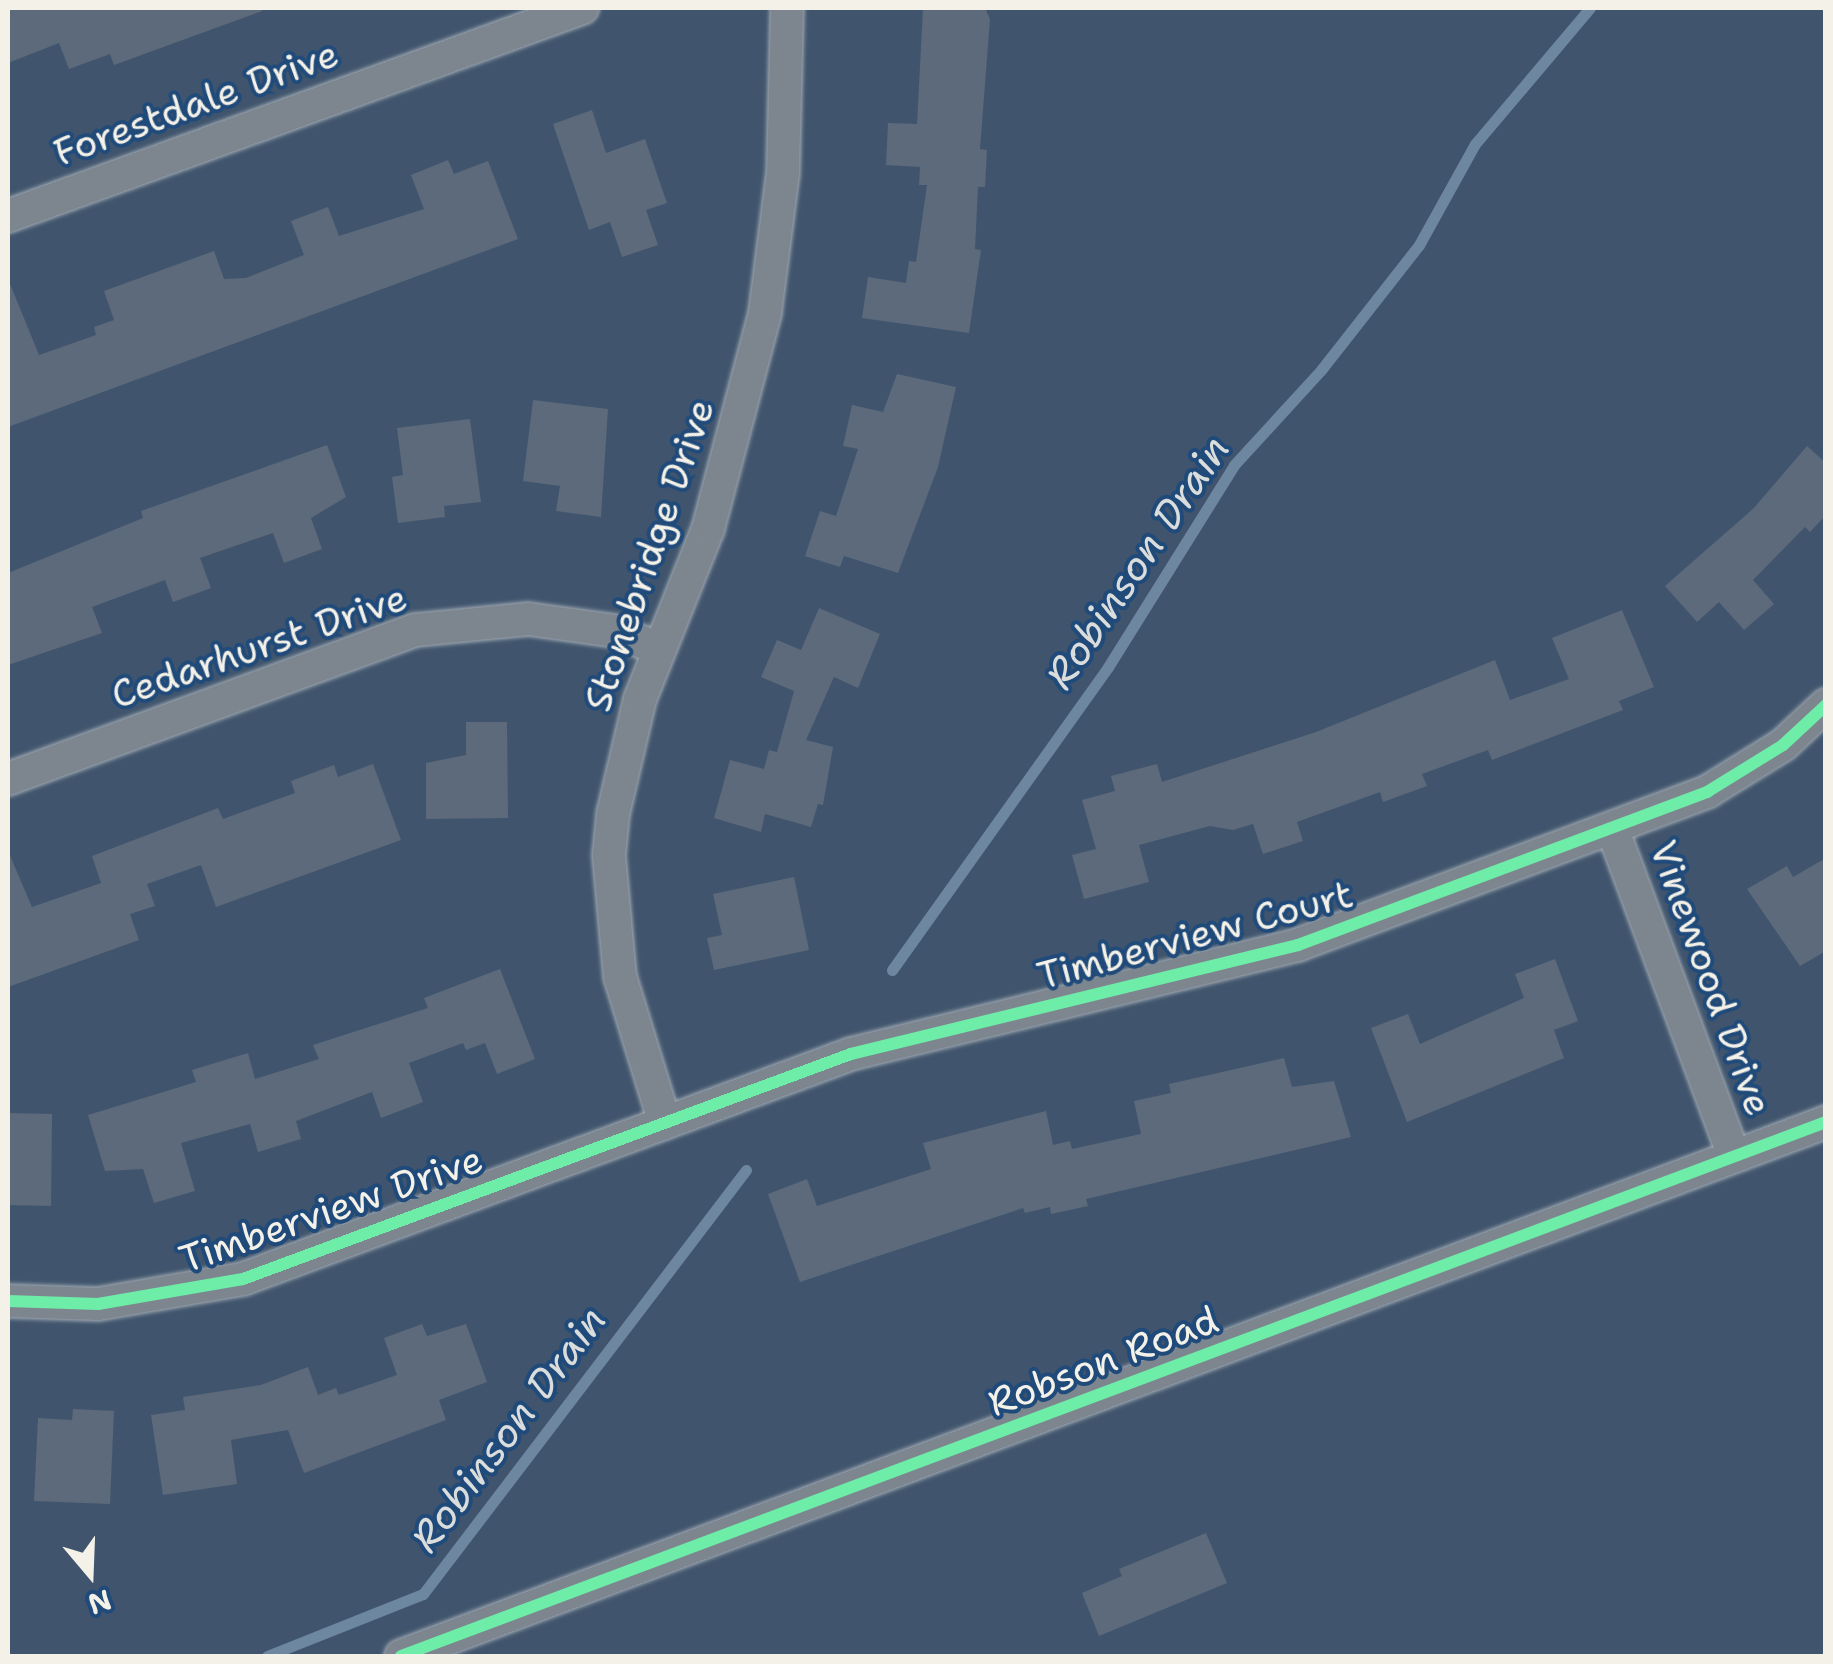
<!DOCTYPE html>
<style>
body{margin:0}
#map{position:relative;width:1833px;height:1664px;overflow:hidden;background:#40556d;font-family:"Shantell Sans",sans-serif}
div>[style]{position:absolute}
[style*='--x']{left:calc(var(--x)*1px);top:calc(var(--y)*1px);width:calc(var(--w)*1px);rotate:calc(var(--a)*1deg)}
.stream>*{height:11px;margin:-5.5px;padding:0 5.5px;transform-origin:5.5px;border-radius:5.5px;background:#6e87a1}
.building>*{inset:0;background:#5c6a7b}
.roads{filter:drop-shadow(0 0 2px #a1aab3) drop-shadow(0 0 2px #a1aab3)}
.minor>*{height:32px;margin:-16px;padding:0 16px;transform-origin:16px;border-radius:16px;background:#7d868f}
.cycleway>*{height:12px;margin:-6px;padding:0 6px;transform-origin:6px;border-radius:6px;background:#6deda7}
span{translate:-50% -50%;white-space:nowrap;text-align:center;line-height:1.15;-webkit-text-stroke:8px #1f4a7a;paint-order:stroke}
.street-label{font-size:38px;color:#f4f1e8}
.water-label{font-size:40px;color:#dadddb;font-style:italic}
.frame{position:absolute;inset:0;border:10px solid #f4f1e8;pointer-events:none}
.north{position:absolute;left:40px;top:1524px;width:100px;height:100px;-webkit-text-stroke:8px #1f4a7a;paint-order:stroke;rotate:161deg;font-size:28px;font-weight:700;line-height:40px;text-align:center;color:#f4f1e8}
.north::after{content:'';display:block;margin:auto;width:35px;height:45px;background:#f4f1e8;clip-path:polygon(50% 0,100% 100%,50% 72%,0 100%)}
</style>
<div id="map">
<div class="stream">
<div style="--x:892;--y:970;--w:372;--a:-54.5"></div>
<div style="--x:1108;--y:667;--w:238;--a:-58"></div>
<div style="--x:1234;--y:465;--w:129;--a:-47.5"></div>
<div style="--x:1321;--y:370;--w:159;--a:-51.9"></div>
<div style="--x:1419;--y:245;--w:115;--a:-61"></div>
<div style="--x:1475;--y:144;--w:178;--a:-49.8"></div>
<div style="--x:267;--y:1656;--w:168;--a:-21.7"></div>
<div style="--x:423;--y:1594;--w:533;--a:-52.7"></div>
</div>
<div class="building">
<div style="clip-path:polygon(8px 8px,261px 8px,262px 11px,114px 65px,110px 54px,69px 69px,59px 43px,8px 63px)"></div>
<div style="clip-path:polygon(923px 8px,985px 8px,990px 19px,980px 149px,987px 150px,985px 187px,978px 187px,975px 249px,981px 250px,969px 333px,862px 318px,868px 277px,906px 283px,909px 261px,916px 262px,927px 185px,919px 185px,920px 167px,886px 165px,888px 123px,917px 124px)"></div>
<div style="clip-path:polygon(592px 110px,606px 153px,645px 139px,667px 203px,646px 210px,658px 245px,622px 257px,610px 222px,589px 230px,553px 124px)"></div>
<div style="clip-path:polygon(448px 160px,454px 174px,488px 161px,518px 239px,8px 427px,8px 279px,39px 355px,96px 335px,94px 327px,114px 320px,104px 291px,214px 251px,224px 279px,246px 278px,304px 255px,291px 221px,328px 207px,339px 236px,424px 209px,411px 175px)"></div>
<div style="clip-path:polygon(897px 374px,956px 387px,938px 467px,898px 573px,844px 556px,840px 567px,805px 556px,820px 511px,836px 516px,858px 449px,843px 446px,852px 405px,883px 412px)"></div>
<div style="clip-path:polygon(533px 400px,608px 409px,601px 517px,556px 511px,560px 486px,523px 481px)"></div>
<div style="clip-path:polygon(470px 419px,481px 502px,444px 506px,445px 517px,398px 523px,392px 477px,403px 475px,397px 428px)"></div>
<div style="clip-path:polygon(327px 445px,346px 497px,311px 518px,322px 549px,284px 563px,273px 533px,200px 558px,211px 588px,173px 602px,165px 580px,92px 607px,102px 633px,8px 665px,8px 573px,143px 518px,141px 511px)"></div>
<div style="clip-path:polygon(1807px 446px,1826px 463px,1826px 515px,1810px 532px,1805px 527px,1753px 580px,1774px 604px,1744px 630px,1719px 602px,1697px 622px,1665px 586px,1754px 508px)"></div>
<div style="clip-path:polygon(819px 608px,880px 634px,858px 688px,834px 677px,806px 740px,833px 747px,823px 805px,818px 804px,811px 827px,765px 814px,761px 832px,714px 818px,730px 760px,764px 769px,769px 750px,777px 752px,794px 691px,761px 677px,777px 640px,801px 650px)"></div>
<div style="clip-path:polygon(1622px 610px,1654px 687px,1619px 701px,1623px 710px,1492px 760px,1488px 750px,1422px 774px,1427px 786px,1383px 802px,1380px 792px,1297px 822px,1303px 841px,1263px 854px,1253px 824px,1233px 830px,1210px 826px,1139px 845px,1149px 882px,1084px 899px,1072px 855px,1096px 849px,1082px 800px,1115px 791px,1111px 776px,1157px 764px,1162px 782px,1316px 732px,1495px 660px,1510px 700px,1569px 679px,1552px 638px)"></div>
<div style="clip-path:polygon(466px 722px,507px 722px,508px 818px,426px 819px,426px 763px,466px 755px)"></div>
<div style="clip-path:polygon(373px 764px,401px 840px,216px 907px,201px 865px,147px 884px,155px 906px,130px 914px,139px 940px,8px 987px,8px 851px,32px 907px,101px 883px,92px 856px,218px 808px,223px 819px,295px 793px,291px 781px,334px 765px,338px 777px)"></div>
<div style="clip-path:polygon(1826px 858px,1826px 951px,1800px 966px,1747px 889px,1787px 866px,1793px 877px)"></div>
<div style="clip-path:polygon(794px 877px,809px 950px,714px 970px,707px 938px,722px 935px,713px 894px)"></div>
<div style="clip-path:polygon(1555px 959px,1578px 1021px,1554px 1030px,1564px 1058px,1407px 1122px,1371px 1028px,1408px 1014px,1420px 1044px,1524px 998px,1515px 974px)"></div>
<div style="clip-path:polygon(500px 969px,535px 1059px,497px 1074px,485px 1043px,466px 1050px,463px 1043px,409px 1063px,423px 1102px,381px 1118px,372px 1092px,296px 1121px,301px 1139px,258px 1152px,250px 1124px,181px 1143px,195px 1191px,154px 1203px,143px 1169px,105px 1171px,88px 1115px,196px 1082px,192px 1070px,248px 1053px,255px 1079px,319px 1059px,313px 1045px,428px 1008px,424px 998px)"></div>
<div style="clip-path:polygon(1284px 1058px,1292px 1087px,1334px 1081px,1351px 1137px,1086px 1199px,1088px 1206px,1051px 1214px,1050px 1207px,1025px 1213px,1023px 1208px,800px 1282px,768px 1194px,807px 1179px,817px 1206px,931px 1169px,923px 1143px,1046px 1111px,1053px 1145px,1070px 1141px,1072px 1149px,1141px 1134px,1134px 1101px,1171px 1093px,1169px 1084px)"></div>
<div style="clip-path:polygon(8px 1113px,52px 1114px,51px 1206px,8px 1205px)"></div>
<div style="clip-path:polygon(422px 1324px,427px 1336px,466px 1324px,487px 1382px,439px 1400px,446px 1420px,304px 1473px,288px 1430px,231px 1440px,237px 1484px,163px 1495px,151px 1415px,185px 1410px,183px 1397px,261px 1385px,308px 1367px,318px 1395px,336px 1388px,339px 1395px,397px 1375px,384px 1338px)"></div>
<div style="clip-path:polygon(73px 1409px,114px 1411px,110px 1504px,34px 1501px,38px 1418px,72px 1420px)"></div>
<div style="clip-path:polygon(1206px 1533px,1227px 1583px,1099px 1636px,1082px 1593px,1122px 1576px,1119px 1569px)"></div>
</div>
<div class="roads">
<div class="minor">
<div style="--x:8;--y:216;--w:611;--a:-19.92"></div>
<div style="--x:8;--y:779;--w:434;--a:-20.1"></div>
<div style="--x:416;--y:630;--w:113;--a:-5.6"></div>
<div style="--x:528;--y:619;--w:87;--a:7.9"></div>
<div style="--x:614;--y:631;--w:49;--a:21.4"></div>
<div style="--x:1612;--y:828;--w:350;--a:69.6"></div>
<div style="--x:665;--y:1123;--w:153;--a:-107.1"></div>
<div style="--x:620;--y:977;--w:122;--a:-95.2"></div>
<div style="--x:609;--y:855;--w:41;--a:-84.4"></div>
<div style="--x:613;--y:814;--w:118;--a:-76.8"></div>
<div style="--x:640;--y:699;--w:183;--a:-68.2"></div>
<div style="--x:708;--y:529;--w:223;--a:-75.2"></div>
<div style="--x:765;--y:313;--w:141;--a:-82.7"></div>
<div style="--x:783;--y:173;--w:165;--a:-88.6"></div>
<div style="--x:8;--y:1301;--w:90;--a:1.9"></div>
<div style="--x:98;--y:1304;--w:147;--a:-9.8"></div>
<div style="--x:243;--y:1279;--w:648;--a:-20.31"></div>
<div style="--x:851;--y:1054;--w:460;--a:-13.7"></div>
<div style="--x:1298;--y:945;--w:437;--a:-20.5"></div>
<div style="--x:1707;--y:792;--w:89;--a:-31.7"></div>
<div style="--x:1783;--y:745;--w:59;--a:-42.9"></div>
<div style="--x:401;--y:1656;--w:1522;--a:-20.54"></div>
</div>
</div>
<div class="cycleway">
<div style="--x:8;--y:1301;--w:90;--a:1.9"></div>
<div style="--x:98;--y:1304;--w:147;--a:-9.8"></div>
<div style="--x:243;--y:1279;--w:648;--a:-20.31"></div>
<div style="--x:851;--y:1054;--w:460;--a:-13.7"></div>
<div style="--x:1298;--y:945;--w:437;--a:-20.5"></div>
<div style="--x:1707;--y:792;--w:89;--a:-31.7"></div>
<div style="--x:1783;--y:745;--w:59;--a:-42.9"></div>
<div style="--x:401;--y:1656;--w:1522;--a:-20.54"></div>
</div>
<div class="street-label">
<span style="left:196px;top:103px;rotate:-20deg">Forestdale Drive</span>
<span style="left:649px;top:555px;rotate:-71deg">Stonebridge Drive</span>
<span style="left:259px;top:646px;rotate:-19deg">Cedarhurst Drive</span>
<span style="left:1195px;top:935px;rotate:-15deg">Timberview Court</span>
<span style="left:1711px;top:978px;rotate:70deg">Vinewood Drive</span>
<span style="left:331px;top:1209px;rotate:-19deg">Timberview Drive</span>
<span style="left:1103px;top:1361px;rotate:-21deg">Robson Road</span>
</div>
<div class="water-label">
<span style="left:1137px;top:562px;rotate:-56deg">Robinson Drain</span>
<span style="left:508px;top:1429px;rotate:-53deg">Robinson Drain</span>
</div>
<div class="frame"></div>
<div class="north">N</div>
</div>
